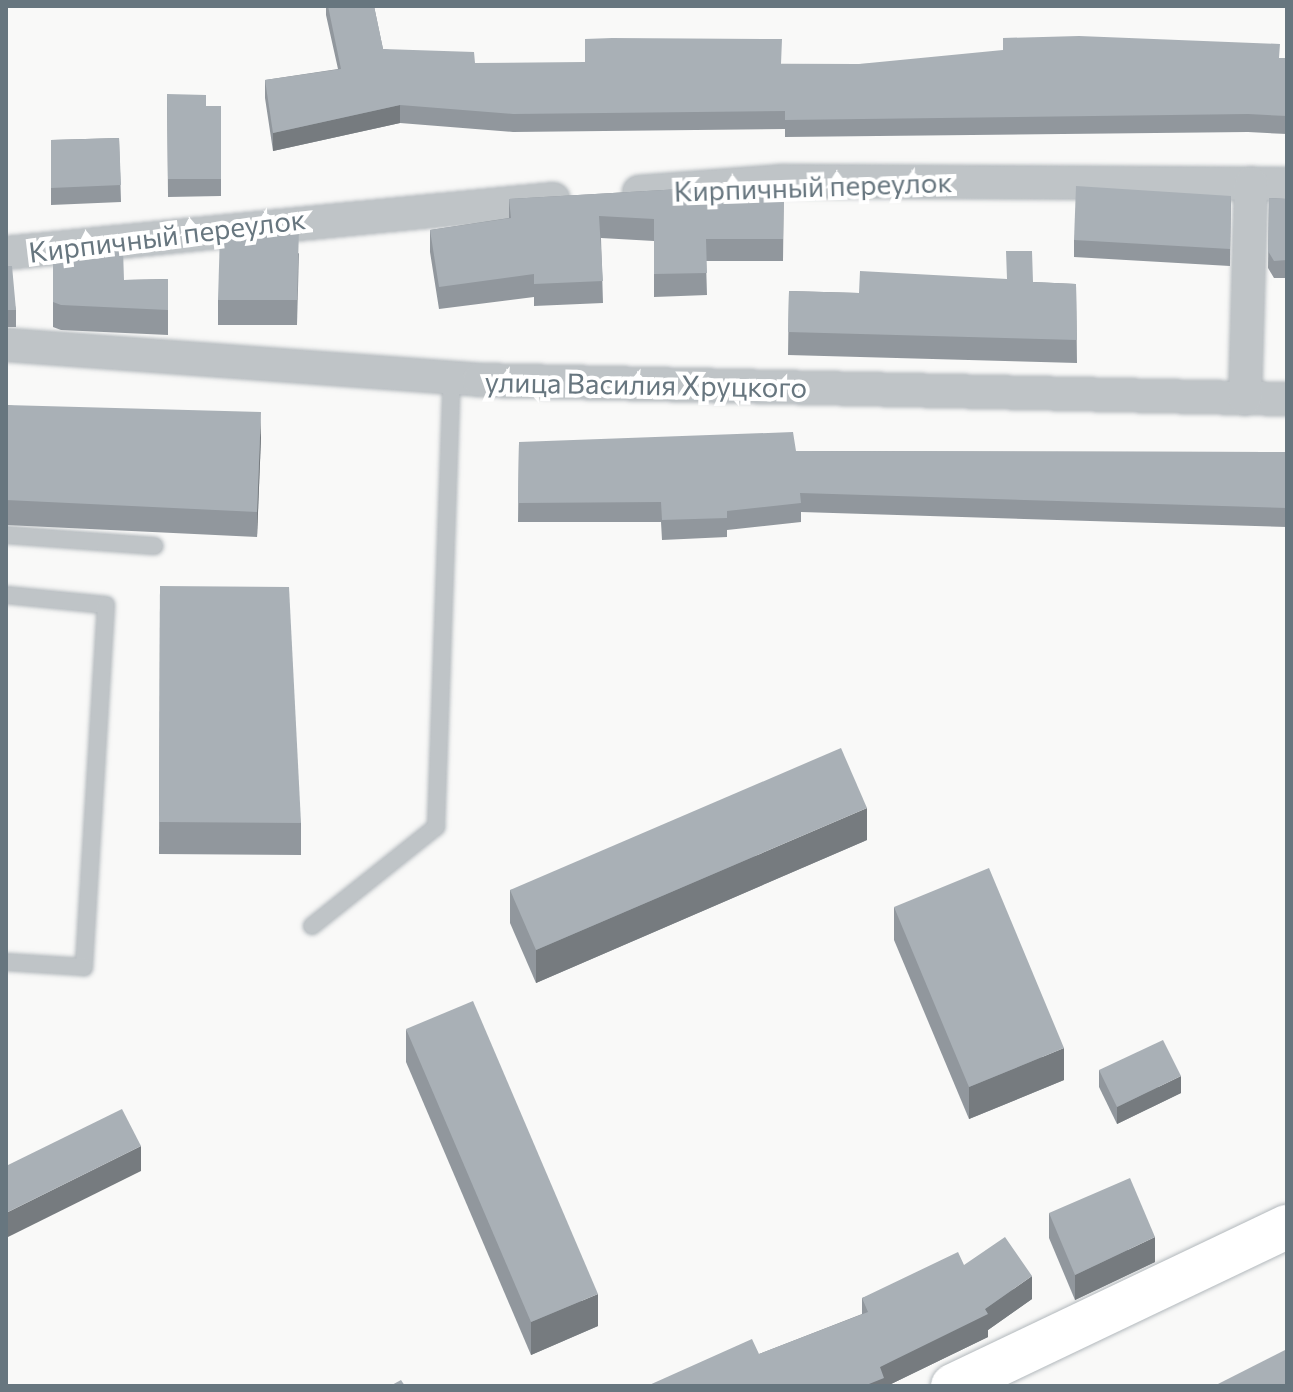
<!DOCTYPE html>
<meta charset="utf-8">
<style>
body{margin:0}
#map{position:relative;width:1293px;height:1392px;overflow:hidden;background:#f9f9f8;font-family:Commissioner,sans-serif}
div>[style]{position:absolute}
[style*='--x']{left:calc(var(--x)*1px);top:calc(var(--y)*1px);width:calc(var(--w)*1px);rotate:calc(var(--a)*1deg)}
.roads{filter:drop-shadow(0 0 2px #b2b8bc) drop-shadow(0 0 2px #b2b8bc)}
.service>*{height:16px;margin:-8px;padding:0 8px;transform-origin:8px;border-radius:8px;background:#bfc4c7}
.minor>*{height:32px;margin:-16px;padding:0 16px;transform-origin:16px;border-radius:16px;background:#bfc4c7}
.secondary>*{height:44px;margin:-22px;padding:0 22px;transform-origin:22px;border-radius:22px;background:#fff}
.wall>*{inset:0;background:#91979d}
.shaded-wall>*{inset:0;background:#767b7f}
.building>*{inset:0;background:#a9b0b6}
span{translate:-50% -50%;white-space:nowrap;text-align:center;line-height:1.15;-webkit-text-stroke:8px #fff;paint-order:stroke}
.street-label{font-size:28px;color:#67767f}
.frame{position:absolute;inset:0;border:8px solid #67767f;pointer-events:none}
</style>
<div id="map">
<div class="roads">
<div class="service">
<div style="--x:6;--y:535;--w:149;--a:4.2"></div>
<div style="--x:6;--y:595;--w:100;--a:5.7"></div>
<div style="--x:106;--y:605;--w:363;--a:93.5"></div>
<div style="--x:84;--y:967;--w:78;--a:-176.3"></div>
<div style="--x:312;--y:926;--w:159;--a:-38.6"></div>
<div style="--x:436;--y:827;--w:449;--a:-88"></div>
</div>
<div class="minor">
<div style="--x:639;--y:192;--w:142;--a:-4.4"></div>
<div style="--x:781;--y:181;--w:506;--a:0.34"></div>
<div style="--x:6;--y:253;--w:550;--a:-5.64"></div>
<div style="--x:6;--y:345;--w:474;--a:4.2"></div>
<div style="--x:479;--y:380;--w:808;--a:1.35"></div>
<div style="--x:1245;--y:399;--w:216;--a:-88.4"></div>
</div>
<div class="secondary">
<div style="--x:953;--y:1386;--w:370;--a:-25.5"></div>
</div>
</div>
<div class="wall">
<div style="clip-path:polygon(326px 6px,374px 6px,383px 49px,475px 63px,859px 64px,1287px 58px,1287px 134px,1248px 132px,785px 137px,785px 129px,513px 132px,400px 123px,273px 151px,265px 98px,265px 80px,338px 69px,326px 15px)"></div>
<div style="clip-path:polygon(167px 94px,206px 106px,221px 106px,221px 196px,168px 197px)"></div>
<div style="clip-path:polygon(119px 138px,121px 202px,51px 205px,51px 140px)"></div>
<div style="clip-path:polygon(784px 183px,783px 261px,706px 261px,707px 295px,654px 297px,654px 241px,601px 238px,603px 303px,534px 306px,534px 297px,439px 309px,430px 252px,430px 230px,509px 218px,509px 199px)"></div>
<div style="clip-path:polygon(1231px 196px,1230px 266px,1074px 257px,1074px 240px)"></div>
<div style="clip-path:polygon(1269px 198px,1287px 199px,1287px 278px,1274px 278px,1268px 268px)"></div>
<div style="clip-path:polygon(299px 253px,297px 325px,218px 325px,218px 300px)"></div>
<div style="clip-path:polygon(53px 258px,124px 280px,168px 279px,168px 335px,61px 330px,53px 327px)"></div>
<div style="clip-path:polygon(6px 266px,16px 310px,16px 327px,6px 327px)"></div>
<div style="clip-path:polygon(1033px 282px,1076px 284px,1077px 363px,788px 355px,789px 291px,859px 293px)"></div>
<div style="clip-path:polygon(6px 405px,261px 437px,257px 537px,6px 525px)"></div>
<div style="clip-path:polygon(519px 442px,796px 451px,1287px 452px,1287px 527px,801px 512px,801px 522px,727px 530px,727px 537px,662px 540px,661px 522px,518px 522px)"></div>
<div style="clip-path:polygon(160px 586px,301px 823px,301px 855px,159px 854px)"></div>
<div style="clip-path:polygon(867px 840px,536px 983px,510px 923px,510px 890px)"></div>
<div style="clip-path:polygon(894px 907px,1064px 1080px,969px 1119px,894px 940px)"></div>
<div style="clip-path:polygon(406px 1029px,598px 1326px,531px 1355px,406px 1062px)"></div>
<div style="clip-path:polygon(1099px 1070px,1181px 1093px,1117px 1124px,1099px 1087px)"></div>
<div style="clip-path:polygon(1049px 1213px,1155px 1262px,1075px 1300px,1049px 1238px)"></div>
<div style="clip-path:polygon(964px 1265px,1032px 1299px,988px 1330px,988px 1337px,887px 1386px,647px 1386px,759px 1354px,862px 1314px,862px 1298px)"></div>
</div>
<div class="shaded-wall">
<div style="clip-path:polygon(400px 105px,400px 123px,273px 151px,273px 133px)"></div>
<div style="clip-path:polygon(261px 412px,261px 437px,257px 537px,257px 512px)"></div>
<div style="clip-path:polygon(867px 808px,867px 840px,536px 983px,536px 950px)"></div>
<div style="clip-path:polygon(1064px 1048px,1064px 1080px,969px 1119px,969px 1087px)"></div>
<div style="clip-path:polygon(1181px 1076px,1181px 1093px,1117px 1124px,1117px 1107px)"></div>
<div style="clip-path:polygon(141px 1146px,141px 1171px,6px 1238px,6px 1213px)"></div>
<div style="clip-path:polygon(1155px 1237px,1155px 1262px,1075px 1300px,1075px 1275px)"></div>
<div style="clip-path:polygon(1032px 1276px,1032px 1299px,988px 1330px,988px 1337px,887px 1386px,864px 1386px,880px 1367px,985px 1309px)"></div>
<div style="clip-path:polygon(598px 1294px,598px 1326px,531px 1355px,531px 1322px)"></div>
</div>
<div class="building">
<div style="clip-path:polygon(328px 6px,374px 6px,383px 49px,474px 52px,475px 63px,585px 62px,585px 39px,612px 38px,782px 39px,781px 64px,859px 64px,1003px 50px,1003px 38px,1079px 36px,1280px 44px,1279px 58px,1287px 58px,1287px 116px,1248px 114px,785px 120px,785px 111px,513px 114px,400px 105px,273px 133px,265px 80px,341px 69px)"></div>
<div style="clip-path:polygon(167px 94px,206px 95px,206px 106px,221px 106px,221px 179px,168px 179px)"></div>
<div style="clip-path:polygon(119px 138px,121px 185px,51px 188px,51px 140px)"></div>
<div style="clip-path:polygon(784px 183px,783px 239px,706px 239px,707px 273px,654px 274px,654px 219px,599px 216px,603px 281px,534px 284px,534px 274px,439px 287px,430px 230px,511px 218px,509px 199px)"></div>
<div style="clip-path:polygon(1076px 186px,1231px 196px,1230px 249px,1074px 240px)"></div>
<div style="clip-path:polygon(1269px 198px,1287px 199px,1287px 260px,1274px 261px,1268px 251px)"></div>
<div style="clip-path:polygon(299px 228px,297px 300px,218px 300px,220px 233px)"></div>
<div style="clip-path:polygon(60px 250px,123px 250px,124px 280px,168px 279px,168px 310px,61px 305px,53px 302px,53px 258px)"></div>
<div style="clip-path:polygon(1006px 251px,1032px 251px,1033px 282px,1076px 284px,1077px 340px,788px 332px,789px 291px,859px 293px,860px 271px,1007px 279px)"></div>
<div style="clip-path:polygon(6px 266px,12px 266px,16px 310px,6px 310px)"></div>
<div style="clip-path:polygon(6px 405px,261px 412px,257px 512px,6px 500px)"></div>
<div style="clip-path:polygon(793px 432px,796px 451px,1287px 452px,1287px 508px,800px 493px,801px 503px,727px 511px,727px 518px,662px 520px,661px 502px,518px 503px,519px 442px)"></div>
<div style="clip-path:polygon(160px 586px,289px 587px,301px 823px,159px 822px)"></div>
<div style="clip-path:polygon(841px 748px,867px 808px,536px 950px,510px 890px)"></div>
<div style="clip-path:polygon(989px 868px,1064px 1048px,969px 1087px,894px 907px)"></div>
<div style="clip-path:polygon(473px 1001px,598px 1294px,531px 1322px,406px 1029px)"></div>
<div style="clip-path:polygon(1163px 1040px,1181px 1076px,1117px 1107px,1099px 1070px)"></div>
<div style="clip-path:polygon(122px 1109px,141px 1146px,6px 1213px,6px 1166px)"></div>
<div style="clip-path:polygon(1130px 1178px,1155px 1237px,1075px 1275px,1049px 1213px)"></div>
<div style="clip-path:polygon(1005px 1237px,1032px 1276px,985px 1309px,988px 1314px,880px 1367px,884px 1378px,864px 1386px,647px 1386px,752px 1339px,759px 1354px,868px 1312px,862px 1298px,958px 1252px,964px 1265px)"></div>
<div style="clip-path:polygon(1287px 1349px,1287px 1386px,1214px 1386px)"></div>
<div style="clip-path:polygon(401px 1380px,405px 1386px,390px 1386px)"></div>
</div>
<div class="street-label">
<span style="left:813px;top:186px;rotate:-2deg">Кирпичный переулок</span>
<span style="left:167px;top:235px;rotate:-7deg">Кирпичный переулок</span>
<span style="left:646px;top:384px;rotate:1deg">улица Василия Хруцкого</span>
</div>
<div class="frame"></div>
</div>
